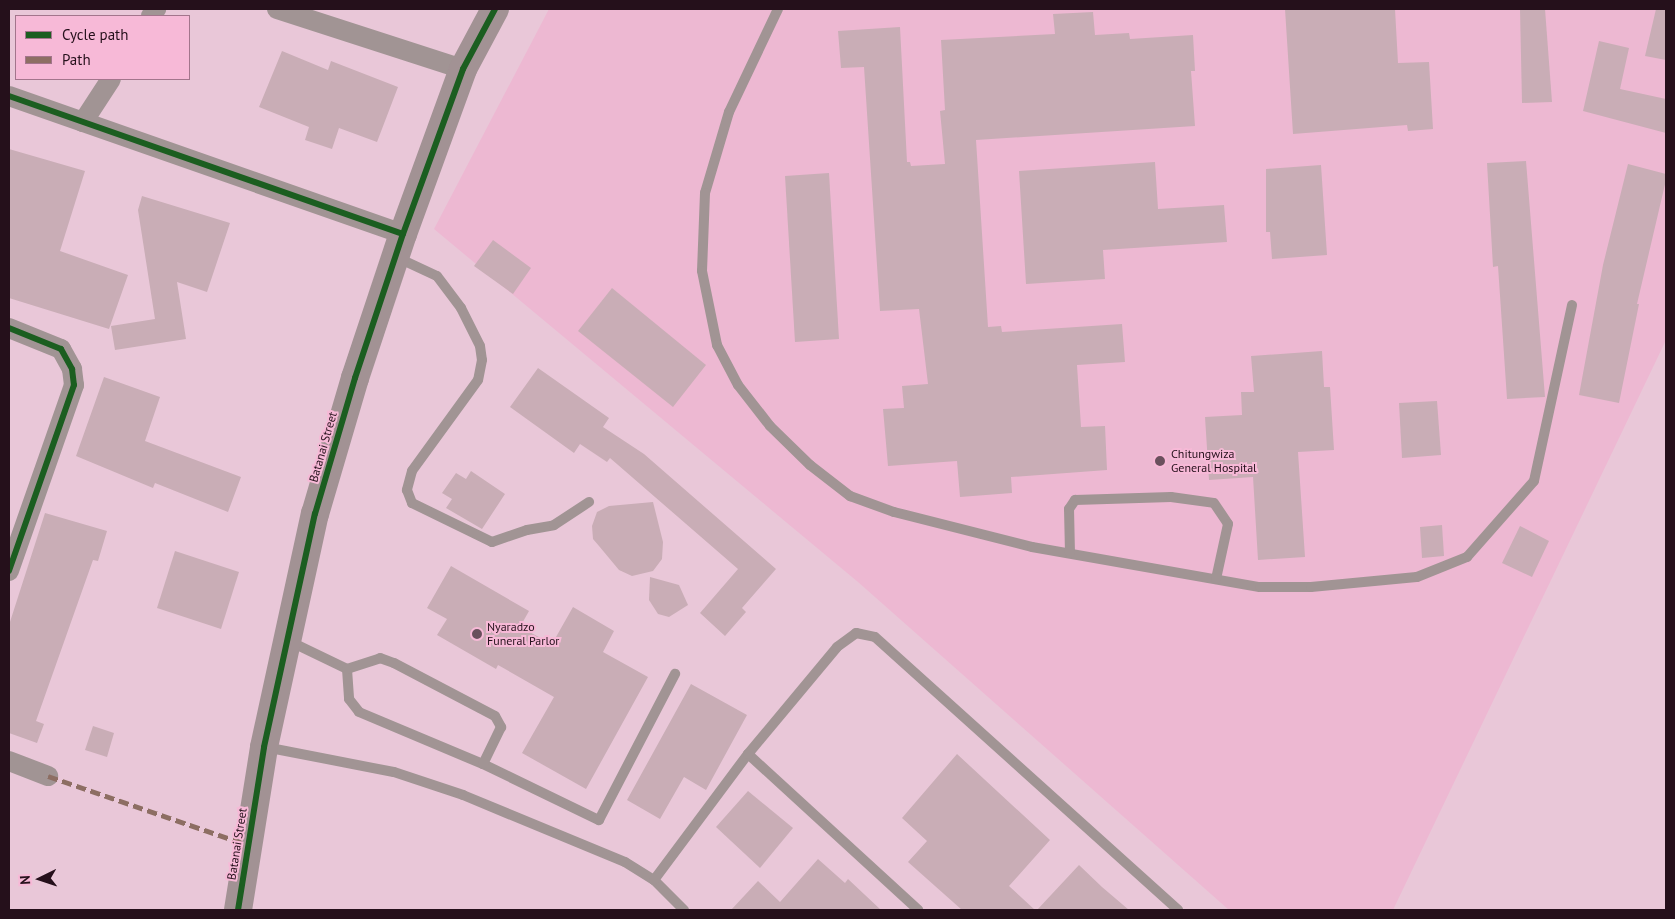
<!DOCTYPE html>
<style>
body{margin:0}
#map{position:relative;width:1675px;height:919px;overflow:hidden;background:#e9c7d8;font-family:"PT Sans",sans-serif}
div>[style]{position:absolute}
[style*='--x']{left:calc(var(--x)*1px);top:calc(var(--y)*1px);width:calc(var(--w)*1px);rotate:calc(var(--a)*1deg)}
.built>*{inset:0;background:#edb8d2}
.building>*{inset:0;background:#c9adb6}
.lane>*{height:10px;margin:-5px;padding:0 5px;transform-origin:5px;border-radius:5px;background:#a19494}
.street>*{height:20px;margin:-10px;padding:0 10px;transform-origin:10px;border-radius:10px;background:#a19494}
.secondary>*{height:28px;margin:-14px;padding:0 14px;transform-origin:14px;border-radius:14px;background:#a29294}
.quiet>*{height:5px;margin-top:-2.5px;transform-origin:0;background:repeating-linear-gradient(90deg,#8d6e63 0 10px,transparent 0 15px)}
.cycleway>*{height:6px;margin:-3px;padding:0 3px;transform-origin:3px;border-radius:3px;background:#1b5e20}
.dots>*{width:14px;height:14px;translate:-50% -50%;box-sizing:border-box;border:2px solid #f7b9d7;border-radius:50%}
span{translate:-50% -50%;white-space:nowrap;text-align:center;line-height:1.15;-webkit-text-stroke:4px #f7b9d7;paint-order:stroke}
.street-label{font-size:12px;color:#25101b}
.poi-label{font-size:12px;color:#25101b}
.left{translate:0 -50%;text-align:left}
.frame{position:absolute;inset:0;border:10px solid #25101b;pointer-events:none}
.legend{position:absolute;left:15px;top:15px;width:175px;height:65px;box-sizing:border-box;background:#f7b9d7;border:1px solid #a3758c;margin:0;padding:6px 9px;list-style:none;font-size:15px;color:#25101b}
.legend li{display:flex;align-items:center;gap:10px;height:25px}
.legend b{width:25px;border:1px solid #a3758c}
.north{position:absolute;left:15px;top:854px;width:50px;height:50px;-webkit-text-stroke:4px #f7b9d7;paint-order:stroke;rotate:266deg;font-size:14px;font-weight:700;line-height:20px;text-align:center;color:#25101b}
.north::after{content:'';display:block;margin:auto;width:18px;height:22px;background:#25101b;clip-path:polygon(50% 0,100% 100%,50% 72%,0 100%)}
</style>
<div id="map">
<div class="built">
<div style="clip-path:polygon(549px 9px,1666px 9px,1666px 340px,1393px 910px,1229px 910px,858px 582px,434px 229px)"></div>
</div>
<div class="building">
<div style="clip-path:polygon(1285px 9px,1395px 9px,1398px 63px,1429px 62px,1433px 129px,1408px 131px,1407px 125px,1293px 134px)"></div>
<div style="clip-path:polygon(1520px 9px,1545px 9px,1552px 102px,1522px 103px)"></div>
<div style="clip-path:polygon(1656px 9px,1666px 9px,1666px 60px,1645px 56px)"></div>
<div style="clip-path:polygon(1093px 12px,1095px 35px,1129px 33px,1130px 39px,1193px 35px,1195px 71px,1191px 71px,1195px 126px,976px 140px,988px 327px,1001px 326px,1002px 332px,1122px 324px,1125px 362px,1077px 365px,1081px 427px,1105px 426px,1107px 470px,1011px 477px,1012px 493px,960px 497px,957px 461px,888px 466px,883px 409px,904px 408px,902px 386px,928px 384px,919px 309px,880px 311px,864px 67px,841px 68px,838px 31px,900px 27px,907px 162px,910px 162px,911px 166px,945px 164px,940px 111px,945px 110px,941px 40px,1055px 34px,1053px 14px)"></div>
<div style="clip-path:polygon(1599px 41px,1629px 48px,1620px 89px,1666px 99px,1666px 133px,1583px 111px)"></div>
<div style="clip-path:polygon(282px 51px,328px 70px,331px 61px,398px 87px,377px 142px,339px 128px,332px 149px,305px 140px,309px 127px,259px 107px)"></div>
<div style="clip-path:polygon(9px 149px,85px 171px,60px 251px,128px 275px,109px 329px,9px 298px)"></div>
<div style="clip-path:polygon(1526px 161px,1545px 397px,1507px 399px,1498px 266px,1493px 267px,1487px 163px)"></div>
<div style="clip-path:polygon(1155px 162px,1158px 209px,1224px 205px,1227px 242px,1103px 250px,1105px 279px,1026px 284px,1019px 171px)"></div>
<div style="clip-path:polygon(1628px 164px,1666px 174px,1666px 180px,1637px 304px,1639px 304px,1619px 403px,1579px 395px,1603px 265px)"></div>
<div style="clip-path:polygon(1321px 165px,1327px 255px,1272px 259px,1270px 232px,1266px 232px,1266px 169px)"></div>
<div style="clip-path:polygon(829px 173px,839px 339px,795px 342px,785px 176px)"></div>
<div style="clip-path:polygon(142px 196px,230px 223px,207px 292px,177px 282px,186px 339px,115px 350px,111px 326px,155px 319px,138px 210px)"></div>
<div style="clip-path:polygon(493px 240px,531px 268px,513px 294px,474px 266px)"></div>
<div style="clip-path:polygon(612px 288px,706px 365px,673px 407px,578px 331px)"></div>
<div style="clip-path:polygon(1322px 351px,1324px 387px,1330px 387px,1334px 450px,1298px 452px,1305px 557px,1258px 560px,1253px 477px,1209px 480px,1205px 417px,1242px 415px,1241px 392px,1254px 392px,1251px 356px)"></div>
<div style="clip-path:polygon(538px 368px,609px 418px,603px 427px,644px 454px,776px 569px,742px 608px,746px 612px,725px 636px,700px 613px,738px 569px,610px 458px,607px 462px,580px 444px,574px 453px,510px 407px)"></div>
<div style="clip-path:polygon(104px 377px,160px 397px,145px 441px,241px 477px,228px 512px,155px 483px,153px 488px,76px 456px)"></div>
<div style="clip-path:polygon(1437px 401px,1441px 455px,1402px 458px,1399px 403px)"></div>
<div style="clip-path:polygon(471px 471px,505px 494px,482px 529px,446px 508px,452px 499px,442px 493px,456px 473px,466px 479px)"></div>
<div style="clip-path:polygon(653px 502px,663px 542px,662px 559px,653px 571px,632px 576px,619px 570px,599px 546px,593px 539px,592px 526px,597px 512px,609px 506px)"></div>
<div style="clip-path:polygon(45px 513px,107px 531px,98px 561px,93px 560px,36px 721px,44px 724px,37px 743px,9px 733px,9px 625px)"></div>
<div style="clip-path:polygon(1442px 525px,1444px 556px,1422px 558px,1420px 527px)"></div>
<div style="clip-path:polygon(1520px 526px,1549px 541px,1532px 577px,1502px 563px)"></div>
<div style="clip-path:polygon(175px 551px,239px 572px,221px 629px,157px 608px)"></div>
<div style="clip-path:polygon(451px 566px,529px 611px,520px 627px,552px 644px,573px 607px,614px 631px,603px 652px,648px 677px,586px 789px,522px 753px,554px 697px,498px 665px,496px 669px,437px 635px,447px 619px,427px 608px)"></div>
<div style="clip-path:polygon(650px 577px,679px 585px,688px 605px,669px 617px,658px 614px,649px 600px)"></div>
<div style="clip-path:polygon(691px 684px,747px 715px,706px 790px,684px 777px,660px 819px,627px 800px)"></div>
<div style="clip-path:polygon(93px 726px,114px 733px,107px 757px,85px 750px)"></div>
<div style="clip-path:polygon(957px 754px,1050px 840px,1009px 886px,1035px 910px,962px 910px,908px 862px,927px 841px,902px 818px)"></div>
<div style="clip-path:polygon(748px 791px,793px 828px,760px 868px,716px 827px)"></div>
<div style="clip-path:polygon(818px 859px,845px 883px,848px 879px,881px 910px,731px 910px,758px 881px,780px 902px)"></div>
<div style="clip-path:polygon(1079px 865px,1102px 887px,1129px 910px,1037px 910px)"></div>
</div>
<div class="lane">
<div style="--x:778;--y:9;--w:114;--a:115.4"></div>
<div style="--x:729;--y:112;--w:84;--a:106.5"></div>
<div style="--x:705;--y:193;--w:78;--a:92.2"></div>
<div style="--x:702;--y:271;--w:76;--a:78.5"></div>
<div style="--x:717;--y:345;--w:45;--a:62.3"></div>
<div style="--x:738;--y:385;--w:52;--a:52"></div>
<div style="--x:770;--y:426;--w:56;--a:44.3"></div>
<div style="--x:810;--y:465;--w:51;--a:37.8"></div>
<div style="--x:850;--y:496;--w:47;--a:20"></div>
<div style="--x:894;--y:512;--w:142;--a:14.2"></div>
<div style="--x:1032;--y:547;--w:231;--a:10"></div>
<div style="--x:1260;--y:587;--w:51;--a:0"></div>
<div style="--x:1311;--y:587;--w:106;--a:-5.4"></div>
<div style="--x:1417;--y:577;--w:54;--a:-21.8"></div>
<div style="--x:1467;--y:557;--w:101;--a:-48.6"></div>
<div style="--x:1534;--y:481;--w:180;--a:-77.8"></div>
<div style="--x:396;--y:257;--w:45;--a:24.9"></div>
<div style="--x:437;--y:276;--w:40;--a:53"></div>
<div style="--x:461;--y:308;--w:42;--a:63.4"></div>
<div style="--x:480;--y:346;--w:14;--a:82"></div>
<div style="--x:482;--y:360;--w:20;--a:101"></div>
<div style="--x:478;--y:380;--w:112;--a:126"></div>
<div style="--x:412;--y:471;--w:20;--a:105"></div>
<div style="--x:407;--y:490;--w:14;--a:69"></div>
<div style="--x:412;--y:503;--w:89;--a:26"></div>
<div style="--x:492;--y:542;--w:37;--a:-19"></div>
<div style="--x:527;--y:530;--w:27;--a:-10"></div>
<div style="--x:554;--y:525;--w:42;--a:-33.3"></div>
<div style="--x:1070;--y:553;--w:44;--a:-91.3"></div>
<div style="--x:1069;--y:509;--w:11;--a:-56"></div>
<div style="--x:1075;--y:500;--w:96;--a:-1.8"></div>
<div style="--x:1171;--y:497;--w:43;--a:7.9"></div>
<div style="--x:1214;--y:503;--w:25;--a:56"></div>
<div style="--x:1228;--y:524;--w:56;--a:102.3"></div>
<div style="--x:289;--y:641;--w:64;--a:25.8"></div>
<div style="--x:347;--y:669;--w:30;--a:86"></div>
<div style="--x:349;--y:699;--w:16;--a:52"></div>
<div style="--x:359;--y:712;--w:134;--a:22.8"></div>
<div style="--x:483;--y:764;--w:129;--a:25.8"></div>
<div style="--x:599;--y:820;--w:165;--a:-62.5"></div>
<div style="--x:347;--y:669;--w:35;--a:-18"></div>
<div style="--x:380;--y:658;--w:15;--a:20"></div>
<div style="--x:394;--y:663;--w:114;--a:27.7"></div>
<div style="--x:495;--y:716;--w:13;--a:61"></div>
<div style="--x:501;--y:727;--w:41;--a:115.9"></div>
<div style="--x:265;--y:747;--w:131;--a:11"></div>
<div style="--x:394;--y:772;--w:73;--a:18.4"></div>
<div style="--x:463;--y:795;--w:175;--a:22.5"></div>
<div style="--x:625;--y:862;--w:34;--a:32"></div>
<div style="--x:748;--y:754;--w:231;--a:42.5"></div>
<div style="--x:684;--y:910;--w:42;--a:-135"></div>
<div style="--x:654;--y:880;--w:157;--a:-53.3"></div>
<div style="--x:748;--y:754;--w:139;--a:-50.2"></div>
<div style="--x:837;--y:647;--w:24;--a:-36"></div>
<div style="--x:856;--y:633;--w:19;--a:12"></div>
<div style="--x:875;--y:637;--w:408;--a:42"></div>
</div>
<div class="street">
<div style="--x:277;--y:9;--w:195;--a:17.9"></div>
<div style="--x:151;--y:16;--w:9;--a:-54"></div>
<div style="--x:9;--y:96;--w:417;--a:19.3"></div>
<div style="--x:83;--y:122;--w:51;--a:-56.9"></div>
<div style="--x:9;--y:328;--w:56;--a:22"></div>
<div style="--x:61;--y:349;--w:23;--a:61"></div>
<div style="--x:72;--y:369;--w:16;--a:83"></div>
<div style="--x:74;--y:385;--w:197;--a:109.3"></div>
<div style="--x:9;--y:761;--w:42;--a:21"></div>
</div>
<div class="secondary">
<div style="--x:238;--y:910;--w:165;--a:-80.9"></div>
<div style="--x:264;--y:747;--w:239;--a:-77.7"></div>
<div style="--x:315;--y:514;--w:142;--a:-73.6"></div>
<div style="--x:355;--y:378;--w:152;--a:-71.6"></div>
<div style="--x:403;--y:234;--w:176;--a:-70"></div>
<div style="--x:463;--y:69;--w:68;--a:-61.9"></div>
</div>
<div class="quiet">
<div style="--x:48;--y:776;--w:212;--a:19"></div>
</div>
<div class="cycleway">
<div style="--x:9;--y:96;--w:417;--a:19.3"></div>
<div style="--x:9;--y:328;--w:56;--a:22"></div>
<div style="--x:61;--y:349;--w:23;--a:61"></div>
<div style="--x:72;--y:369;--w:16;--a:83"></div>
<div style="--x:74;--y:385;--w:197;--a:109.3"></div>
<div style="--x:238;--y:910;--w:165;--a:-80.9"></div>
<div style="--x:264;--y:747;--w:239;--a:-77.7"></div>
<div style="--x:315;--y:514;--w:142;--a:-73.6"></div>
<div style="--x:355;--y:378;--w:152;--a:-71.6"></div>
<div style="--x:403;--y:234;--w:176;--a:-70"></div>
<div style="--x:463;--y:69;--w:68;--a:-61.9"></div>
</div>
<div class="dots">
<div style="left:1160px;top:461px;background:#6a505d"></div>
<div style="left:477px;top:634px;background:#6a505d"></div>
</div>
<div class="street-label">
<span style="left:323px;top:447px;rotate:-74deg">Batanai Street</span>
<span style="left:237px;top:844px;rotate:-81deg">Batanai Street</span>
</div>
<div class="poi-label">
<span class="left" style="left:1171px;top:461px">Chitungwiza<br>General Hospital</span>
<span class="left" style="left:487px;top:634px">Nyaradzo<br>Funeral Parlor</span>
</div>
<div class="frame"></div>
<ul class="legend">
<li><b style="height:6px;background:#1b5e20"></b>Cycle path</li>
<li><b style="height:6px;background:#8d6e63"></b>Path</li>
</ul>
<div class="north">N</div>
</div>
